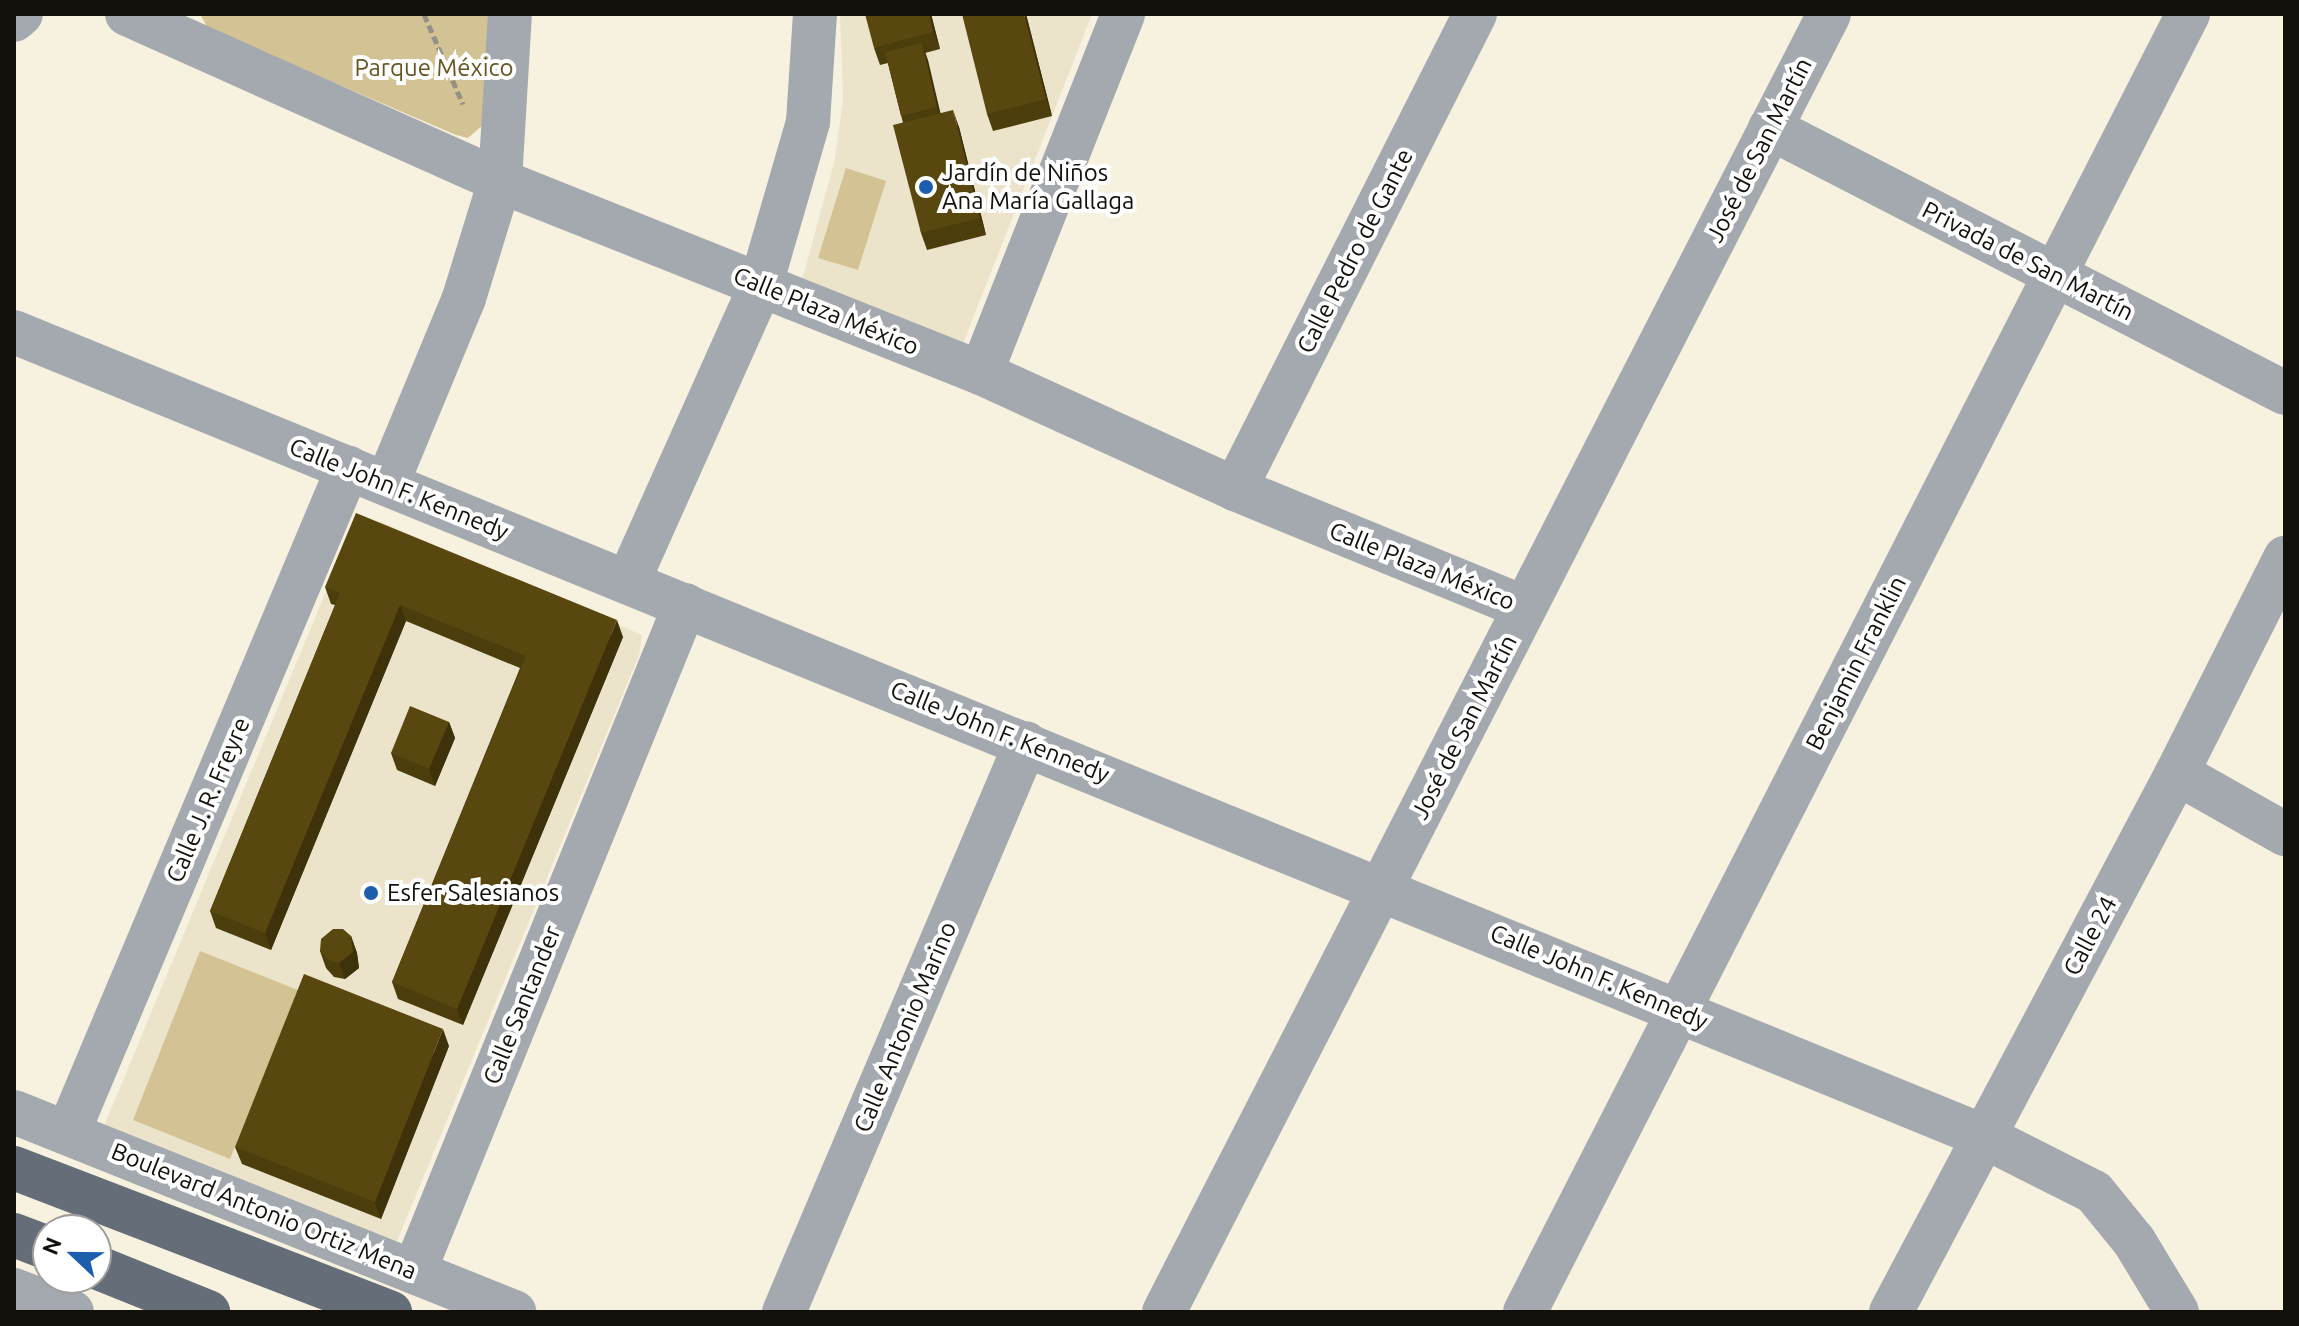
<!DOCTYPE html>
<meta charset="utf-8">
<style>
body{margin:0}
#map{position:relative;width:2299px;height:1326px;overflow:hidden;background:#f7f1df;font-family:Ubuntu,sans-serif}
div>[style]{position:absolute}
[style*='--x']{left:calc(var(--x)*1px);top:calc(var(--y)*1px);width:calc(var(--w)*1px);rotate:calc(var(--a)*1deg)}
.built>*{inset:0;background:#ece3cb}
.green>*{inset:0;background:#d3c293}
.path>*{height:5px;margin-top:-2.5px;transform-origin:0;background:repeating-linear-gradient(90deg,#959184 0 8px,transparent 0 12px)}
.minor>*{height:44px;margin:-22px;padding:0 22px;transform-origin:22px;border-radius:22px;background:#a4a9af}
.major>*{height:44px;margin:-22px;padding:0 22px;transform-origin:22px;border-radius:22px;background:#656d78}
.wall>*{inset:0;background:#4c3d0d}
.shaded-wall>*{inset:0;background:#3e320a}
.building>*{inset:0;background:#58470f}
.dots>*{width:22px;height:22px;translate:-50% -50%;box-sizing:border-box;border:4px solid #fff;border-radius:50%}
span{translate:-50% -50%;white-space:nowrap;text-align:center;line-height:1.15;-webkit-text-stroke:8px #fff;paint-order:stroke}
.park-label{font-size:24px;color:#675622}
.street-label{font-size:24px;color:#12100a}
.poi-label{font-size:24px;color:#12100a}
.left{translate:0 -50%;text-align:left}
.frame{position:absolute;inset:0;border:16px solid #12100a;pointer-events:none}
.north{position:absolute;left:32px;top:1214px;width:80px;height:80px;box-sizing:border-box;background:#fff;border:2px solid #a09f9d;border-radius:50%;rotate:292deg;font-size:22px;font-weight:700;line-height:32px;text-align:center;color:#12100a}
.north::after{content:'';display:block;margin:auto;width:28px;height:36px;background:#1c5dae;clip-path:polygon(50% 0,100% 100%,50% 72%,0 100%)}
</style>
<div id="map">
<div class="built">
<div style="clip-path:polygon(840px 14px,1092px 14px,959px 354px,801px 284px,835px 159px,843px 98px)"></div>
<div style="clip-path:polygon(381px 522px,642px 635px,639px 655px,397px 1241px,102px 1131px,354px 524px)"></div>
</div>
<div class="green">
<div style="clip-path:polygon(200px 14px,489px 14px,483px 125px,468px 138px,456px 135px,218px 33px,207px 27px)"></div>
<div style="clip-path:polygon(846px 168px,886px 181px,858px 270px,818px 258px)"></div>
<div style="clip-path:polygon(200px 951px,298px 990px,230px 1159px,133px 1120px)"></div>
</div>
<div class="path">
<div style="--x:424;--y:14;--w:98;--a:66.6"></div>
</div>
<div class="minor">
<div style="--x:127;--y:14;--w:409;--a:24.1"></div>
<div style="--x:500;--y:181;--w:518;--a:21.76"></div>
<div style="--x:981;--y:373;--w:279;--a:24.5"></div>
<div style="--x:1235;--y:489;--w:313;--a:22.3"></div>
<div style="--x:14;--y:20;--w:9;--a:-41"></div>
<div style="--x:1770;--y:128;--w:579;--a:27.23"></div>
<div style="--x:14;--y:332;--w:2127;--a:22.21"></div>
<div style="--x:1983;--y:1136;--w:124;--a:26.8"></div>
<div style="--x:2094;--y:1192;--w:63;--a:50.8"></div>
<div style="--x:2134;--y:1241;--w:83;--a:58.8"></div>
<div style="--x:981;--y:373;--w:386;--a:-68.4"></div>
<div style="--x:387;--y:484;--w:201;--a:-67.5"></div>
<div style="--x:464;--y:298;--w:122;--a:-72.9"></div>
<div style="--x:500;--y:181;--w:167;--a:-86.6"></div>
<div style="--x:1235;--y:489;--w:532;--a:-63.19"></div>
<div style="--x:628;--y:582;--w:326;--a:-65.9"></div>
<div style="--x:761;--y:284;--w:169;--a:-73.8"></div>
<div style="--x:808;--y:122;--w:108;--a:-86.3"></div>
<div style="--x:2177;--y:773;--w:124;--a:29.5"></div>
<div style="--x:14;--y:1112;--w:539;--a:21.8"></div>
<div style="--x:68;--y:1133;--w:722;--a:-67.17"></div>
<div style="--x:414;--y:1272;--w:720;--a:-67.89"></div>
<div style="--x:14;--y:1290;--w:62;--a:20.8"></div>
<div style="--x:784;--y:1312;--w:618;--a:-66.96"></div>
<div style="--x:1164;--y:1312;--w:1458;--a:-62.87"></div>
<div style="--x:1525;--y:1312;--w:1458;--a:-62.94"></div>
<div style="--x:1891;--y:1312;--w:610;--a:-62.05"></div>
<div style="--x:2177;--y:773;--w:241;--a:-63.3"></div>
</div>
<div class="major">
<div style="--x:14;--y:1168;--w:403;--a:21"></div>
<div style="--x:14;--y:1235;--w:36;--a:21"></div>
<div style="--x:96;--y:1267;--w:121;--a:21.9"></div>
</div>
<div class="wall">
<div style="clip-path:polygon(931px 14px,940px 49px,925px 53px,940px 113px,959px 127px,986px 235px,927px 250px,921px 233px,903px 123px,888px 63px,880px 65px,874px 48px)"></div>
<div style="clip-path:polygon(1026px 14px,1052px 116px,993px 131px,987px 114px)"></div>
<div style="clip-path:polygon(325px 587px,623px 637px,463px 1025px,398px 999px,392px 982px,520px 668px,406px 621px,271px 950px,216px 928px,210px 911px,335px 605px,331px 604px)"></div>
<div style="clip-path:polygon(449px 722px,455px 738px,435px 786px,397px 770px,391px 753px)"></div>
<div style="clip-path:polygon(351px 936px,357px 953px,359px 968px,345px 979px,334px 977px,326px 968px,320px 951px)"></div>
<div style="clip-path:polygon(449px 1046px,381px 1219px,242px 1164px,235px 1147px)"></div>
</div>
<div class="shaded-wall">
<div style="clip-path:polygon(929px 14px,931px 14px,940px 49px,933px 32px)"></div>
<div style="clip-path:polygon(1024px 14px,1026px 14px,1052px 116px,1046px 99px)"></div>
<div style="clip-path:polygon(922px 43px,928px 60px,943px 124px,937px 107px)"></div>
<div style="clip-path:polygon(953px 110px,959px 127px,986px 235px,980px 218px)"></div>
<div style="clip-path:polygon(400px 605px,406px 621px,271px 950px,265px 933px)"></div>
<div style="clip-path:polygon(617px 620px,623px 637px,463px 1025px,457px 1009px)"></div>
<div style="clip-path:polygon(449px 722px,455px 738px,435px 786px,429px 769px)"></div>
<div style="clip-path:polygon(351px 936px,357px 953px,359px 968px,345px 979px,339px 963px)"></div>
<div style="clip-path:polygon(443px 1029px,449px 1046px,381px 1219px,375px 1202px)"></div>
</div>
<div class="building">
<div style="clip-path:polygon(865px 14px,929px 14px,933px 32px,874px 48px)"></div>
<div style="clip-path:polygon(962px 14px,1024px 14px,1046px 99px,987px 114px)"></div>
<div style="clip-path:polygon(922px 43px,937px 107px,901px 116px,885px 52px)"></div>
<div style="clip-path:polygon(953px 110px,980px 218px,921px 233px,893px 125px)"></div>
<div style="clip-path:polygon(356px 513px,617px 620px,457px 1009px,392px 982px,526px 656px,400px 605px,265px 933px,210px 911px,340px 593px,325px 587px)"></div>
<div style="clip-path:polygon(410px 706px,449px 722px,429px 769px,391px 753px)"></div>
<div style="clip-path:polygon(333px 929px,343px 929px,351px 936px,353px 952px,339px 963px,328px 960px,320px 951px,321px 939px)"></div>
<div style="clip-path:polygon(304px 974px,443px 1029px,375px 1202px,235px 1147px)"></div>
</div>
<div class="dots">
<div style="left:926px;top:187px;background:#1c5dae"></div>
<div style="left:371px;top:893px;background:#1c5dae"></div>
</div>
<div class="park-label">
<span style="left:434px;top:68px">Parque México</span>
</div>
<div class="street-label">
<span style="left:1759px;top:150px;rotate:-63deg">José de San Martín</span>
<span style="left:1355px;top:251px;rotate:-63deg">Calle Pedro de Gante</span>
<span style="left:2028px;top:261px;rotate:27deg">Privada de San Martín</span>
<span style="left:826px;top:311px;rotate:22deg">Calle Plaza México</span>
<span style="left:399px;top:489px;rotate:22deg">Calle John F. Kennedy</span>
<span style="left:1422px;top:566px;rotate:22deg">Calle Plaza México</span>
<span style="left:1856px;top:663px;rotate:-63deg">Benjamin Franklin</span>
<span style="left:1464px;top:727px;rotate:-63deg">José de San Martín</span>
<span style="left:1000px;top:732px;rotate:22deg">Calle John F. Kennedy</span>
<span style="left:208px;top:800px;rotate:-67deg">Calle J. R. Freyre</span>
<span style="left:2090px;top:936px;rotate:-62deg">Calle 24</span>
<span style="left:1599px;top:977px;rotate:23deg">Calle John F. Kennedy</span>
<span style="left:522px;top:1005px;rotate:-68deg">Calle Santander</span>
<span style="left:905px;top:1027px;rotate:-67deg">Calle Antonio Marino</span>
<span style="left:264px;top:1211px;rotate:22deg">Boulevard Antonio Ortiz Mena</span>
</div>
<div class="poi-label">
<span class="left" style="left:942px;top:187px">Jardín de Niños<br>Ana María Gallaga</span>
<span class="left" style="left:387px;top:893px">Esfer Salesianos</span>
</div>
<div class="frame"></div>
<div class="north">N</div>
</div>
